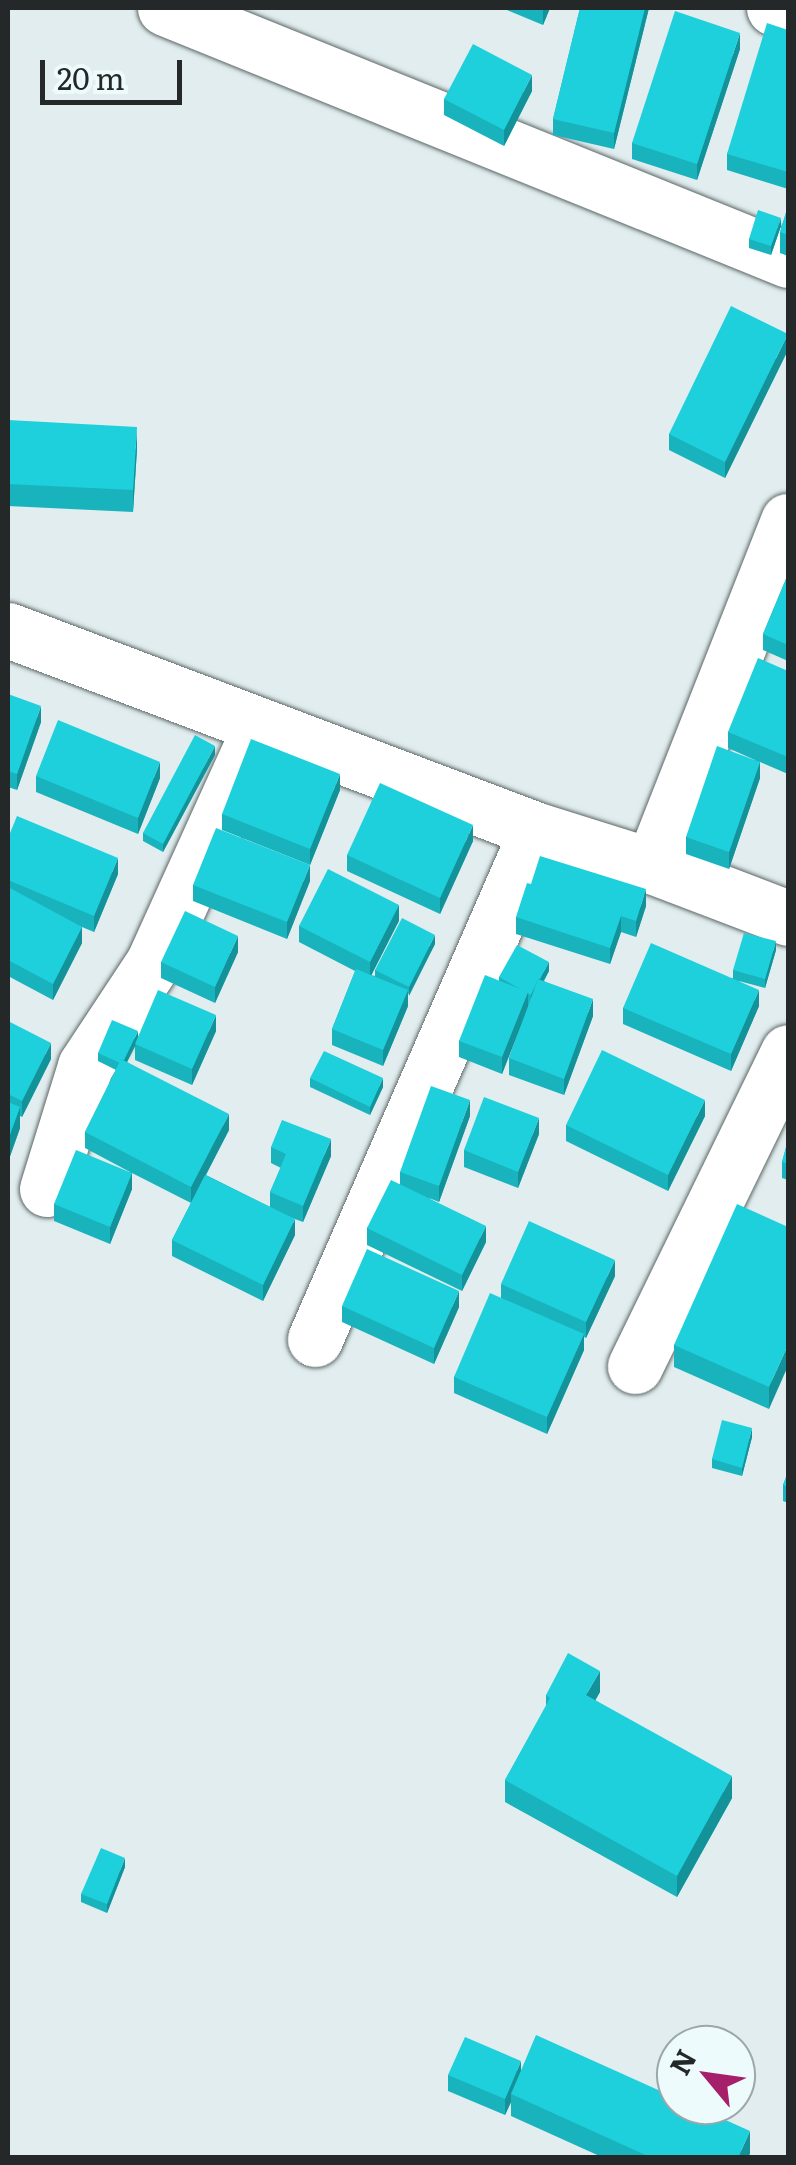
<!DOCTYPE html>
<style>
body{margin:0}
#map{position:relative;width:796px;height:2165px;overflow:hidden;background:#e1edee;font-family:Literata,serif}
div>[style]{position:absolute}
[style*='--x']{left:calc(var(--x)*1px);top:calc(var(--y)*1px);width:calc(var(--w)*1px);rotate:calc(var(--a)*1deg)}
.roads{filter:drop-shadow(0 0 2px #5c6667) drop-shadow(0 0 2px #5c6667)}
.minor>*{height:55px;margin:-27.5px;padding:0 27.5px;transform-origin:27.5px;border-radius:27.5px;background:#fff}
.wall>*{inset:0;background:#19b3bd}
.shaded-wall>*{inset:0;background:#14929a}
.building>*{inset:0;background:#1dd0dc}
span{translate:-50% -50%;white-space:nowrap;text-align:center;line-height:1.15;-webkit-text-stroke:10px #eefbfc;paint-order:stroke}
.frame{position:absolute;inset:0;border:10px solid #242829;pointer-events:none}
.north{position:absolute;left:656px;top:2025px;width:100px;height:100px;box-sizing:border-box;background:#eefbfc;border:2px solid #9da7a8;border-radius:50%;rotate:299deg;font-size:28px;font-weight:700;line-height:40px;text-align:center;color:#242829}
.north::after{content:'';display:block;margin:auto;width:35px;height:45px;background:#a51f6b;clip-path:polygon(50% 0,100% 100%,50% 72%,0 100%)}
.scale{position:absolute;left:40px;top:60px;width:142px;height:45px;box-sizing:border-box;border:5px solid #242829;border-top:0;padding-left:12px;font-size:30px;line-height:35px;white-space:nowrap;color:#242829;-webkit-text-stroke:8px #eefbfc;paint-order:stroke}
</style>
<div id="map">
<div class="roads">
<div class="minor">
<div style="--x:165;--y:8;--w:672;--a:22.02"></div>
<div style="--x:774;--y:8;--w:15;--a:20"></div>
<div style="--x:8;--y:630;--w:566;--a:20.71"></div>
<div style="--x:537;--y:830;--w:121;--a:17.4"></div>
<div style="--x:652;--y:866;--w:146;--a:20.9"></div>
<div style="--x:652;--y:866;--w:371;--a:-68.5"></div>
<div style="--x:47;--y:1189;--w:129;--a:-72.8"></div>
<div style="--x:85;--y:1066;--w:123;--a:-56.6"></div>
<div style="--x:153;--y:963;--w:259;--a:-65.6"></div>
<div style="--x:315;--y:1339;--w:555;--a:-66.44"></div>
<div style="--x:635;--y:1366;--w:349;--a:-64"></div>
</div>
</div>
<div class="wall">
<div style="clip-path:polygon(502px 8px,550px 8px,543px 25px)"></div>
<div style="clip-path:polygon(580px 8px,649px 8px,614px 149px,553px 135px,553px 119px)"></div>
<div style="clip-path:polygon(788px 30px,788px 189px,727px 170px,727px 154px)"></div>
<div style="clip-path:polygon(740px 49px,697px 180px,632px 159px,632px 143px)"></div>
<div style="clip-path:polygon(532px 91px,504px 146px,444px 115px,444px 99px)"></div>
<div style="clip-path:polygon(788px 206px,788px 256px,780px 253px,780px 232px)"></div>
<div style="clip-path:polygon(781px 226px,771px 255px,749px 248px,749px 239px)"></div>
<div style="clip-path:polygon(788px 350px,725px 478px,669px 450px,669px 434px)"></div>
<div style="clip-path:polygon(8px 389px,8px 420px,137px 449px,133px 512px,8px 506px)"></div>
<div style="clip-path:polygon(788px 574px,788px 661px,763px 650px,763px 634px)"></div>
<div style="clip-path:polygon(788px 671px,788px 774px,760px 762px,760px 778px,729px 869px,686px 854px,686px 837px,755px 760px,728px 748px,728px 732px)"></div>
<div style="clip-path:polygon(8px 694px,41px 722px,17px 790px,8px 787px)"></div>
<div style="clip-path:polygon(215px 755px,163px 852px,143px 841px,143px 833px)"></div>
<div style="clip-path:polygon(36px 776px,160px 778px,138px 834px,36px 792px)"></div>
<div style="clip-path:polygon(340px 790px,310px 865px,222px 830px,222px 814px)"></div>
<div style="clip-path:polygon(8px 838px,118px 874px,94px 932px,82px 927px,82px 943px,53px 1000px,8px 976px)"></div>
<div style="clip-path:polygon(473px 841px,440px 914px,347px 871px,347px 855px)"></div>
<div style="clip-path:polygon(310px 881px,287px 939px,193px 901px,193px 885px)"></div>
<div style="clip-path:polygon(399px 905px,371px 975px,375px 976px,375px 970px,435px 944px,408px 995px,408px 1006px,383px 1066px,332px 1045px,332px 1029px,355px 971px,299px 942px,299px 926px)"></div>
<div style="clip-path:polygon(646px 906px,636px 937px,621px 932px,610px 964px,516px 934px,516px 917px)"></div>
<div style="clip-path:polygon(776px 950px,765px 988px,739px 981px,759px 1006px,731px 1071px,623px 1024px,623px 1008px,733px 978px,733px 970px)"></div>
<div style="clip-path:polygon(238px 952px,215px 1003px,161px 978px,161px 962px)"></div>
<div style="clip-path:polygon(549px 971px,544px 981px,593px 1016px,564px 1095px,509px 1075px,509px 1058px,526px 1012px,502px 1074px,459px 1057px,459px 1041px,499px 981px,499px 977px)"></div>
<div style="clip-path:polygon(8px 1021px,51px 1059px,22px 1117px,20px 1116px,20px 1128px,8px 1162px)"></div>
<div style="clip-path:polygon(216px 1031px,192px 1085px,135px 1060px,135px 1046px,127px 1062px,229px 1130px,206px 1175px,270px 1207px,270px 1192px,281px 1168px,271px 1163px,271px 1147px,331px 1156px,303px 1222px,292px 1218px,295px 1235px,263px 1301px,172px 1256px,172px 1240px,191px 1203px,132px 1173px,132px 1189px,110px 1244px,54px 1221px,54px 1204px,130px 1172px,85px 1148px,85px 1132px,116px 1070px,98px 1061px,98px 1053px,138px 1037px)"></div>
<div style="clip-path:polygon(310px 1078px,383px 1087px,370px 1115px,310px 1087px)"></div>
<div style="clip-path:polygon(470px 1116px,439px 1202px,429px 1198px,486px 1242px,462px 1291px,367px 1245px,367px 1228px,400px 1184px,400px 1172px)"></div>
<div style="clip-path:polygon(705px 1116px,668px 1191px,566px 1141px,566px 1125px)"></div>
<div style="clip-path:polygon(539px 1134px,518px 1188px,464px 1167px,464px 1150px)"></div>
<div style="clip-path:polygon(788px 1140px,788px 1180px,782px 1178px,782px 1162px)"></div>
<div style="clip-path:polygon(788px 1227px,769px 1409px,674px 1367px,674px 1345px)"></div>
<div style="clip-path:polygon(615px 1276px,586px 1338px,584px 1337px,584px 1350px,547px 1434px,454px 1393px,454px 1377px,501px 1298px,501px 1284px)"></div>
<div style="clip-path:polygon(342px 1306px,459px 1307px,434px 1364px,342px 1322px)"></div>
<div style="clip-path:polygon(752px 1437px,742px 1476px,712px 1468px,712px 1459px)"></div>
<div style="clip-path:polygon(788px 1472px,788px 1503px,783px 1501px,783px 1485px)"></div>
<div style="clip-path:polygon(600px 1692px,595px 1700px,732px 1798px,677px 1897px,505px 1802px,505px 1780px,546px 1707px,546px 1695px)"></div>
<div style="clip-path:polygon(125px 1867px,107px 1913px,81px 1902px,81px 1894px)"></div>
<div style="clip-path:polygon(521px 2070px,750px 2153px,748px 2158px,604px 2158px,511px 2116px,511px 2102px,505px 2115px,448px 2091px,448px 2075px)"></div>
</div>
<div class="shaded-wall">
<div style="clip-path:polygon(543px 8px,550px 8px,543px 25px)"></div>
<div style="clip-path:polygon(645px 8px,649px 8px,614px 149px,614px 133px)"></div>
<div style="clip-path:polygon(740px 33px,740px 49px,697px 180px,697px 164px)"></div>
<div style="clip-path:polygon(532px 75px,532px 91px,504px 146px,504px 130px)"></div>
<div style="clip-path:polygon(781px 218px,781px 226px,771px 255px,771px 246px)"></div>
<div style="clip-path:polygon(788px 334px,788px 350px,725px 478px,725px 462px)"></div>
<div style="clip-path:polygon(137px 427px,137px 449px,133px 512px,133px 490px)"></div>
<div style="clip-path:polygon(41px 706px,41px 722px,17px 790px,17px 774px)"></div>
<div style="clip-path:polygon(215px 746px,215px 755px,163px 852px,163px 844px)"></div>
<div style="clip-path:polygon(160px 762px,160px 778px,138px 834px,138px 818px)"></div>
<div style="clip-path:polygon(760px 762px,760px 778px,729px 869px,729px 852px)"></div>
<div style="clip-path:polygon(340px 774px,340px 790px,310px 865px,310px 849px)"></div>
<div style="clip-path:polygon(473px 825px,473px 841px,440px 914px,440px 898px)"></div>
<div style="clip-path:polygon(118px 858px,118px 874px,94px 932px,94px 916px)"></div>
<div style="clip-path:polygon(310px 865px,310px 881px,287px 939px,287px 922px)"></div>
<div style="clip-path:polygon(646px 889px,646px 906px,636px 937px,636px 921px)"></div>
<div style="clip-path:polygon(399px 905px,399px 921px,370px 978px,370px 962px)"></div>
<div style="clip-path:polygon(621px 916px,621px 932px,610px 964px,610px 948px)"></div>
<div style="clip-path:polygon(82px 927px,82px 943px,53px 1000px,53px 984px)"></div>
<div style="clip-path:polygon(435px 935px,435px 944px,409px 996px,409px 987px)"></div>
<div style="clip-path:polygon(238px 936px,238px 952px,215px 1003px,215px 987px)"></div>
<div style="clip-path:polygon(776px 941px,776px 950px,765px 988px,765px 979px)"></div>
<div style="clip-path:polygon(549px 962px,549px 971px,531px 1003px,531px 995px)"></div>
<div style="clip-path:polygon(408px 990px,408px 1006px,383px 1066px,383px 1050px)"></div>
<div style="clip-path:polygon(759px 990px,759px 1006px,731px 1071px,731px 1054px)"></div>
<div style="clip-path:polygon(528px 992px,528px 1008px,502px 1074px,502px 1057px)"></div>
<div style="clip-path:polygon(593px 999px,593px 1016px,564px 1095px,564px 1079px)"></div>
<div style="clip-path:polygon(216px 1015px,216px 1031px,192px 1085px,192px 1069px)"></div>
<div style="clip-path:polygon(138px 1031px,138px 1040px,122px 1072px,122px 1064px)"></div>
<div style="clip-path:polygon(51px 1043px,51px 1059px,22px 1117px,22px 1101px)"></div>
<div style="clip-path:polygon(383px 1078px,383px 1087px,370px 1115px,370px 1107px)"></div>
<div style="clip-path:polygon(470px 1100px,470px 1116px,439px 1202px,439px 1186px)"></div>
<div style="clip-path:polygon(705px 1100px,705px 1116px,668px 1191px,668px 1175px)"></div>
<div style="clip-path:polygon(20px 1107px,20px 1128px,8px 1162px,8px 1140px)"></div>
<div style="clip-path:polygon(229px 1114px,229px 1130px,191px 1203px,191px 1187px)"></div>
<div style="clip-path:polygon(539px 1118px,539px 1134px,518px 1188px,518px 1172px)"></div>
<div style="clip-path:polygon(331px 1139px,331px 1156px,303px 1222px,303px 1206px)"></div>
<div style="clip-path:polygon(132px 1173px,132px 1189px,110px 1244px,110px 1227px)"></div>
<div style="clip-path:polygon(295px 1219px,295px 1235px,263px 1301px,263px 1285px)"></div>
<div style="clip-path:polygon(486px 1226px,486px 1242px,462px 1291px,462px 1275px)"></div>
<div style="clip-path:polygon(615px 1260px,615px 1276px,586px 1338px,586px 1322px)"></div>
<div style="clip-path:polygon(459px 1291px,459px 1307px,434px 1364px,434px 1348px)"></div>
<div style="clip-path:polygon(584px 1334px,584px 1350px,547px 1434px,547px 1417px)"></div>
<div style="clip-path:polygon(788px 1345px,788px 1366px,769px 1409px,769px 1387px)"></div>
<div style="clip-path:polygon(752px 1428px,752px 1437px,742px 1476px,742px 1468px)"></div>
<div style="clip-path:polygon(600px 1671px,600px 1692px,586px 1717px,586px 1695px)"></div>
<div style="clip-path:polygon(732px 1776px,732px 1798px,677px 1897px,677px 1876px)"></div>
<div style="clip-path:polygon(125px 1858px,125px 1867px,107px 1913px,107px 1904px)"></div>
<div style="clip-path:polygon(521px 2061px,521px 2077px,511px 2094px,511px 2102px,505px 2115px,505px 2099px)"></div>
<div style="clip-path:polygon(750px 2131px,750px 2153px,748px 2158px,738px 2158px)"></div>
</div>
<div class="building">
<div style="clip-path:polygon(580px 8px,645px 8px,614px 133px,553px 119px)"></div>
<div style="clip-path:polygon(675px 11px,740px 33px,697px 164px,632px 143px)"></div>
<div style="clip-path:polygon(767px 23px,788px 30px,788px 172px,727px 154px)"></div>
<div style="clip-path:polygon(473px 44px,532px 75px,504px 130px,444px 99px)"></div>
<div style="clip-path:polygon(788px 206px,788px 235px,780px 232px)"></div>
<div style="clip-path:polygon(758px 210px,781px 218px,771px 246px,749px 239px)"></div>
<div style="clip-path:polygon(731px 306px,788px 334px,725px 462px,669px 434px)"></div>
<div style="clip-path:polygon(8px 420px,137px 427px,133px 490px,8px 484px)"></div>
<div style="clip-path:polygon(788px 574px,788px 645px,763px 634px)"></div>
<div style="clip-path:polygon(758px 658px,788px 671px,788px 757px,728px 732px)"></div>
<div style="clip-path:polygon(8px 694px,41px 706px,17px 774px,8px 771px)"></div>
<div style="clip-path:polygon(58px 720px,160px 762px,138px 818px,36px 776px)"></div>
<div style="clip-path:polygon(195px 735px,215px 746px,163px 844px,143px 833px)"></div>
<div style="clip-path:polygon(251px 739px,340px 774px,310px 849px,222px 814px)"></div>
<div style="clip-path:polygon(717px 746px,760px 762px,729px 852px,686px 837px)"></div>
<div style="clip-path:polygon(380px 783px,473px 825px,440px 898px,347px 855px)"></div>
<div style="clip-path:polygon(17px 816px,118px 858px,94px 916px,8px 880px,8px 838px)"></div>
<div style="clip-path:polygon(216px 828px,310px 865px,287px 922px,193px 885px)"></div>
<div style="clip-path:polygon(540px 856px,646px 889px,636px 921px,621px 916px,610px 948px,516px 917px,527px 883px,531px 884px)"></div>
<div style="clip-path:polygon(328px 869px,399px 905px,370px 962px,299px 926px)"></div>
<div style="clip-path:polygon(8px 887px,82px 927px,53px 984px,8px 960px)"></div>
<div style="clip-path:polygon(185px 911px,238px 936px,215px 987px,161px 962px)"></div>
<div style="clip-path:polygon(402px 918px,435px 935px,409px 987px,375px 970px)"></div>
<div style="clip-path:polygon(744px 933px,776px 941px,765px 979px,733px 970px)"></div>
<div style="clip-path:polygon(651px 943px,759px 990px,731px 1054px,623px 1008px)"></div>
<div style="clip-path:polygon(517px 945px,549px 962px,540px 979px,538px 979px,531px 995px,499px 977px)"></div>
<div style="clip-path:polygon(356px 969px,408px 990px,383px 1050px,332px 1029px)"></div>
<div style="clip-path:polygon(485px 975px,528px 992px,502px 1057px,459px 1041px)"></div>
<div style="clip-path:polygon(538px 979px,593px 999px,564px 1079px,509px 1058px)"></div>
<div style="clip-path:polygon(158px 990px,216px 1015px,192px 1069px,135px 1044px)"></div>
<div style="clip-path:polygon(112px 1020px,138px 1031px,124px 1060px,121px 1059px,120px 1063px,98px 1053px)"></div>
<div style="clip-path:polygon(8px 1021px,51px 1043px,22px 1101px,8px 1094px)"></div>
<div style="clip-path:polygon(602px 1050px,705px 1100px,668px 1175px,566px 1125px)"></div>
<div style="clip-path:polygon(324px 1051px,383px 1078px,370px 1107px,310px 1078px)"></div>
<div style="clip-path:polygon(121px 1059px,229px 1114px,191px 1187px,85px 1132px)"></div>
<div style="clip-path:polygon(431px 1086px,470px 1100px,439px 1186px,400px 1172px)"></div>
<div style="clip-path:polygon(484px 1097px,539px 1118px,518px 1172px,464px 1150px)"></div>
<div style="clip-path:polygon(8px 1102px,20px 1107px,8px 1140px)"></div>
<div style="clip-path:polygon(282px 1120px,331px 1139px,303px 1206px,270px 1192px,286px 1154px,271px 1147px)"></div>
<div style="clip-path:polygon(788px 1140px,788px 1164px,782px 1162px)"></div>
<div style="clip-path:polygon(76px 1150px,132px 1173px,110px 1227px,54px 1204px)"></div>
<div style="clip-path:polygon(205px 1175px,295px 1219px,263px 1285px,172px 1240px)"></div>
<div style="clip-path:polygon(391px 1180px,486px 1226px,462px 1275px,367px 1228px)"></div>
<div style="clip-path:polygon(737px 1204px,788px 1227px,788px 1345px,769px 1387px,674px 1345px)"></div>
<div style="clip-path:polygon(529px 1221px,615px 1260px,586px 1322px,501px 1284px)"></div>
<div style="clip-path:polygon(367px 1249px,459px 1291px,434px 1348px,342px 1306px)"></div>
<div style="clip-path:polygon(490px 1293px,584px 1334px,547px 1417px,454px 1377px)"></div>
<div style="clip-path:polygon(722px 1420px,752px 1428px,742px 1468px,712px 1459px)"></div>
<div style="clip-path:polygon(788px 1472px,788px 1487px,783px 1485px)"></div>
<div style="clip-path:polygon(568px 1653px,600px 1671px,586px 1695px,732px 1776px,677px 1876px,505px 1780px,550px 1698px,546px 1695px)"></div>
<div style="clip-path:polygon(101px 1848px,125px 1858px,107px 1904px,81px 1894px)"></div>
<div style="clip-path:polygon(536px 2035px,676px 2098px,676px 2105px,692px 2105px,750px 2131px,738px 2158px,652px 2158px,511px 2094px)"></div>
<div style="clip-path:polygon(465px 2037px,521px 2061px,505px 2099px,448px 2075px)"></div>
</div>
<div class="frame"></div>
<div class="north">N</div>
<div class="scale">20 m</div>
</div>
